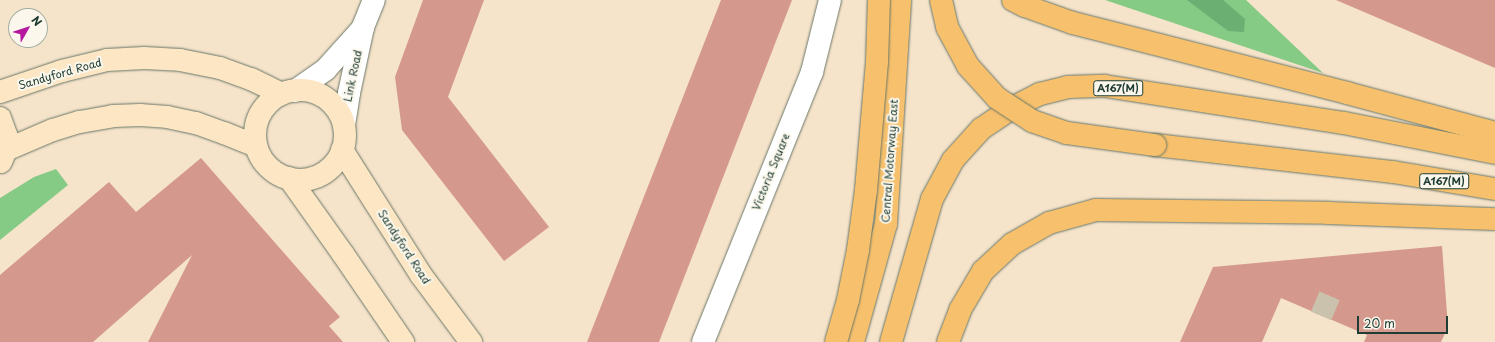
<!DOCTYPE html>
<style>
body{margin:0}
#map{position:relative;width:1495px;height:342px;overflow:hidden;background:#f5e3ca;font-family:"Playpen Sans",sans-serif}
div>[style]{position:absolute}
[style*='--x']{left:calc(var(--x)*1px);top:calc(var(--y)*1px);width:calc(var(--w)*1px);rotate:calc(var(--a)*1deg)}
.green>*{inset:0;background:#85cb85}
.forest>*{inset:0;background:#6caf72}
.building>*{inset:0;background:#d4998c}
.minor-tunnel>*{height:22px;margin-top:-11px;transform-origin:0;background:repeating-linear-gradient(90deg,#cac2ac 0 22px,transparent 0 33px)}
.roads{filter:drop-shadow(0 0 1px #6a7768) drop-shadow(0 0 1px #6a7768)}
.pedestrian>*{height:22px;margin:-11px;padding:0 11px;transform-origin:11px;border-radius:11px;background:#fff}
.minor>*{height:22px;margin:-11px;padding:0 11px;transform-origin:11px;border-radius:11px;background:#fff}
.secondary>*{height:22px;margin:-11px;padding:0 11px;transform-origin:11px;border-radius:11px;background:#fce6c4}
.secondary>.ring{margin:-11px;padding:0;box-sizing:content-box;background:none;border:22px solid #fce6c4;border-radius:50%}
.motorway>*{height:22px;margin:-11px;padding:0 11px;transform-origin:11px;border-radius:11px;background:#f7c06c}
.bridges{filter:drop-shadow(0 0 1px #6a7768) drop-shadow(0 0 1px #6a7768)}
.motorway-bridge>*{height:22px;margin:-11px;padding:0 11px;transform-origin:11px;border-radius:11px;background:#f7c06c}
span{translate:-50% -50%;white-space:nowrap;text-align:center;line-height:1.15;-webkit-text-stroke:4px #fbf7ec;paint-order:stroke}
.shield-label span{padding:1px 3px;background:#fbf7ec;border:1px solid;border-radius:3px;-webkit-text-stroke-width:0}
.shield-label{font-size:10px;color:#1f3d34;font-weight:700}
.street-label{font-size:11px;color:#1f3d34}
.north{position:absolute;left:8px;top:8px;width:40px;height:40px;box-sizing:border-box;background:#fbf7ec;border:1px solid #a3ada2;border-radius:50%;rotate:51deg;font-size:11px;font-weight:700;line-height:16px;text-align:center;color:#1f3d34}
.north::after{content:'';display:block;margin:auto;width:14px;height:18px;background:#b5179e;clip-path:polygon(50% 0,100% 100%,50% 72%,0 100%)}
.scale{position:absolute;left:1357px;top:316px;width:91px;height:18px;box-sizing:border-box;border:2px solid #1f3d34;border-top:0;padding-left:5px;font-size:12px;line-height:14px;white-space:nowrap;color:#1f3d34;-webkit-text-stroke:3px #fbf7ec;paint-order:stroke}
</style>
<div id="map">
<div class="green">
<div style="clip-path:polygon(1105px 0,1246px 0,1323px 73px)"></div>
<div style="clip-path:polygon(56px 169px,68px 185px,0 240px,0 198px,34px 177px)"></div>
</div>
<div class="forest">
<div style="clip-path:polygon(1187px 0,1223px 0,1245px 19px,1244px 32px,1228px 31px)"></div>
</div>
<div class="building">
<div style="clip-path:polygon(423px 0,484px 0,448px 97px,549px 227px,504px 261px,402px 130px,395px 77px)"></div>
<div style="clip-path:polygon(721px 0,792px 0,659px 342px,587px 342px)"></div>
<div style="clip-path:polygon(1336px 0,1495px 0,1495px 68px)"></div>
<div style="clip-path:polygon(201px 158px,340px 317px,329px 326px,343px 342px,148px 342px,192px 255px,93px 342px,0 342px,0 275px,109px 182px,136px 212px)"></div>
<div style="clip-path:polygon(1442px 246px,1448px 327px,1441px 342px,1364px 342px,1367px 335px,1281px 298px,1262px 342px,1180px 342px,1213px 267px)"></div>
</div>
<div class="minor-tunnel">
<div style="--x:1321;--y:316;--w:33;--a:-67"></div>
</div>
<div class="roads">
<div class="pedestrian">
<div style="--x:703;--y:342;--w:291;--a:-68"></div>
<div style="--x:812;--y:72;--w:74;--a:-76"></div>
</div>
<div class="minor">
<div style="--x:295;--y:91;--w:38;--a:-35"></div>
<div style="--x:326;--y:69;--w:55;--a:-47.9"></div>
<div style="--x:344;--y:125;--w:32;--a:-81"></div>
<div style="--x:349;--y:93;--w:67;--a:-78"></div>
<div style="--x:363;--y:27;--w:29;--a:-68"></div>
</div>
<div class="secondary">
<div class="ring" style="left:255px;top:90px;width:68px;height:68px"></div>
<div style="--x:0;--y:92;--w:65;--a:-18.7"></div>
<div style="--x:62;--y:71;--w:46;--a:-13.7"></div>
<div style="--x:107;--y:60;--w:37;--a:-3"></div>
<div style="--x:144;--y:58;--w:36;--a:3"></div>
<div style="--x:180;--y:60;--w:41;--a:11.3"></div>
<div style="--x:220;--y:68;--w:33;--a:20"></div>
<div style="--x:251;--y:79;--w:34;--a:26"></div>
<div style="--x:0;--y:118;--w:20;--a:70"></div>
<div style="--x:7;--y:137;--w:13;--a:94"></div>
<div style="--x:6;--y:150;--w:13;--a:113"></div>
<div style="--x:6;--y:150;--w:51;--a:-23.1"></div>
<div style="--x:53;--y:130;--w:28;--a:-17"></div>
<div style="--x:80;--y:122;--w:34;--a:-10"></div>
<div style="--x:113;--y:116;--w:27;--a:-2"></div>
<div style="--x:140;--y:115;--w:27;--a:4"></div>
<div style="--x:167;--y:117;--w:30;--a:12"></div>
<div style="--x:196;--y:123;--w:30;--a:20"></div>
<div style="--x:224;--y:133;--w:35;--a:22"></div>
<div style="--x:342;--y:150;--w:148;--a:57.7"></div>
<div style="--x:421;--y:275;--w:84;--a:53.3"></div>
<div style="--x:289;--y:178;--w:93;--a:54.6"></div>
<div style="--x:343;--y:254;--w:107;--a:55.7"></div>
</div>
<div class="motorway">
<div style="--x:1013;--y:0;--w:13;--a:27"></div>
<div style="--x:1025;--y:6;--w:51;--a:19.5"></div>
<div style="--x:1073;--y:23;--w:283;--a:14.3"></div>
<div style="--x:1347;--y:93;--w:153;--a:15.1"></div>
<div style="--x:1155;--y:145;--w:240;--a:6.5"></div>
<div style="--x:1393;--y:172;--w:103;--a:9.5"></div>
<div style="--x:853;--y:342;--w:123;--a:-74.4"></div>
<div style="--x:886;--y:224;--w:224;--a:-86.4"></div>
<div style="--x:891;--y:342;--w:149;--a:-74"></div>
<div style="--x:932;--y:199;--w:44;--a:-61.7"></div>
<div style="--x:953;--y:160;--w:42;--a:-47.9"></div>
<div style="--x:981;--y:129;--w:40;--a:-34"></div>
<div style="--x:1014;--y:107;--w:29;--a:-27"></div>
<div style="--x:1040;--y:94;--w:29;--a:-14"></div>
<div style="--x:1068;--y:87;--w:37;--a:-2"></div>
<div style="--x:1105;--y:86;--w:242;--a:8.8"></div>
<div style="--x:1344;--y:123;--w:154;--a:11.2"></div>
<div style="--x:948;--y:342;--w:34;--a:-69"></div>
<div style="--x:960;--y:310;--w:45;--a:-59.5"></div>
<div style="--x:983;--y:271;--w:40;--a:-43"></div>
<div style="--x:1012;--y:244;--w:43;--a:-29.6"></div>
<div style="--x:1049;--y:223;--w:49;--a:-15.5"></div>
<div style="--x:1096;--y:210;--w:232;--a:0.7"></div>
<div style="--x:1328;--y:213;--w:167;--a:2.1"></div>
</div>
</div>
<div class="bridges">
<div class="motorway-bridge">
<div style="--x:941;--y:0;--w:28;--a:77"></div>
<div style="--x:947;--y:27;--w:44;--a:61.7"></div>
<div style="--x:968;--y:66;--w:43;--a:47.8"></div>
<div style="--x:997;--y:98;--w:42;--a:33.3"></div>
<div style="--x:1032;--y:121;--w:37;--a:19"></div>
<div style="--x:1067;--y:133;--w:89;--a:7.8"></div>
<div style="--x:836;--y:342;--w:44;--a:-74.1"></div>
<div style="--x:848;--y:300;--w:51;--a:-78.7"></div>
<div style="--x:858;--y:250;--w:61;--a:-82.4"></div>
<div style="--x:866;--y:190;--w:128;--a:-85.1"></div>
<div style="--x:877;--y:62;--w:62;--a:-88.2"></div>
</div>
</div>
<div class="shield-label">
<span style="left:1118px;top:88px">A167(M)</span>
<span style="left:1444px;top:181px">A167(M)</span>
</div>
<div class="street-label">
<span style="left:60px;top:74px;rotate:-16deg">Sandyford Road</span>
<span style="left:353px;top:76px;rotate:-78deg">Link Road</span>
<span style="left:890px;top:161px;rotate:-86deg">Central Motorway East</span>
<span style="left:771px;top:172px;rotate:-68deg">Victoria Square</span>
<span style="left:404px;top:247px;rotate:57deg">Sandyford Road</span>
</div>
<div class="north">N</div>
<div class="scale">20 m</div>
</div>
